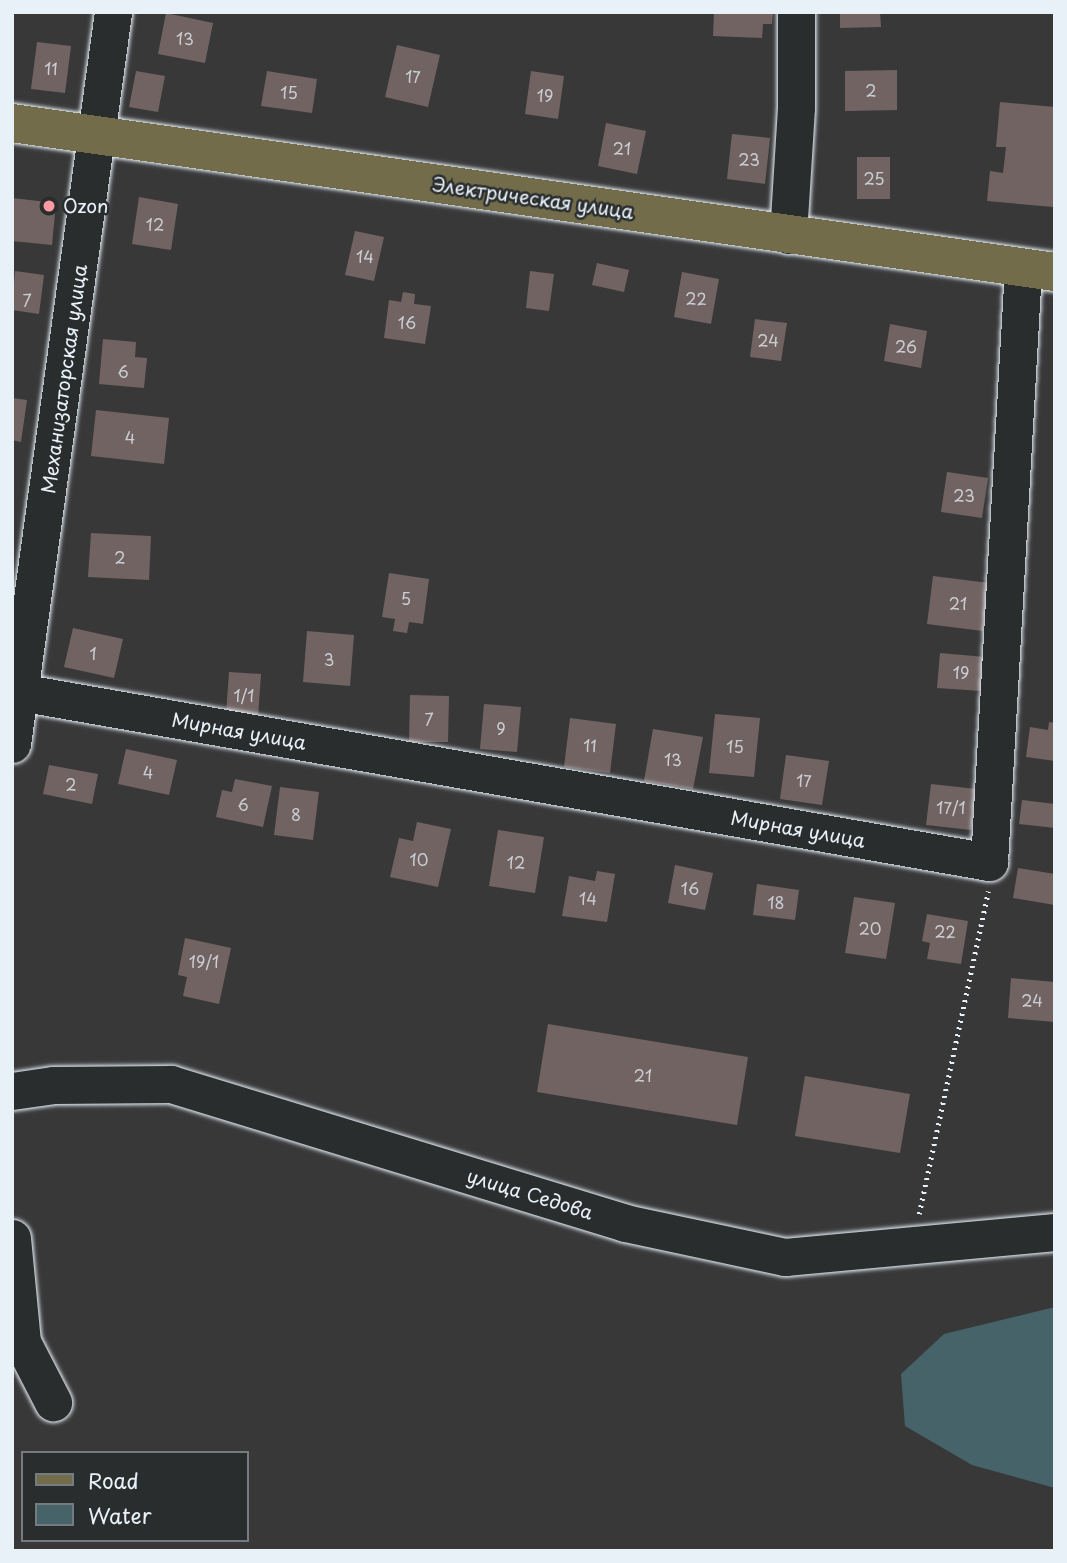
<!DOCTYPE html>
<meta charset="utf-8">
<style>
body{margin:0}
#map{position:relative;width:1067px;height:1563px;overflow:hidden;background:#383839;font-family:"Playpen Sans",sans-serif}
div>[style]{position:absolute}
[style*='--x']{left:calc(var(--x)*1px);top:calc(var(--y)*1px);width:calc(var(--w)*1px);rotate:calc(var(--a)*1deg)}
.water>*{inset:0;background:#46636a}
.building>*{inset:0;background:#726363}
.path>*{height:4.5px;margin-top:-2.25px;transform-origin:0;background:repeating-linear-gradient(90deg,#e8f1f8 0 2px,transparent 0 7px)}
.roads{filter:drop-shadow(0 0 2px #e8f1f8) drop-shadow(0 0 2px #e8f1f8)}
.minor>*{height:37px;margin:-18.5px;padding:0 18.5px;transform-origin:18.5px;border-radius:18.5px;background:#2a2d2e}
.major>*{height:38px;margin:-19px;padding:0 19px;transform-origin:19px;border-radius:19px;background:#726c4b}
.dots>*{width:19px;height:19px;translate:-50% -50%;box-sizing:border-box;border:4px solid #2a2d2e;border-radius:50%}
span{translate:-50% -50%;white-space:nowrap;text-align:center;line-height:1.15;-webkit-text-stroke:5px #2a2d2e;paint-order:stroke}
.number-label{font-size:16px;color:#caced3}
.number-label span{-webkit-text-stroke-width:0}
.street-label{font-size:19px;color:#e8f1f8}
.poi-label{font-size:19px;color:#e8f1f8}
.left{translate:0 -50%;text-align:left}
.frame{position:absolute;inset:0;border:14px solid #e8f1f8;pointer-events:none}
.legend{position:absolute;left:21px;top:1451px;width:228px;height:91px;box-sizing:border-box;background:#2a2d2e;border:2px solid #767b7f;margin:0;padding:9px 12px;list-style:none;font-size:21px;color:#e8f1f8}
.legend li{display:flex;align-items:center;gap:14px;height:35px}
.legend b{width:35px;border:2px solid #767b7f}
</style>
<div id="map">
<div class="water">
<div style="clip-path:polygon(1055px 1307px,1055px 1488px,972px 1465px,905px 1426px,901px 1374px,944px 1334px)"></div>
</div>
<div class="building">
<div style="clip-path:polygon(714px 12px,773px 12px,772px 24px,763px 24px,762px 38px,713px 36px)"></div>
<div style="clip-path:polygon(840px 12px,880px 12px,881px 27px,840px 28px)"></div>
<div style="clip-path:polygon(166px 13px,213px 23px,205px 63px,158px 54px)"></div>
<div style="clip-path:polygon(37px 42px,71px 46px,65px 93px,31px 89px)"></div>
<div style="clip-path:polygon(397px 45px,440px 55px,428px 107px,385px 97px)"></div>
<div style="clip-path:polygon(897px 70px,897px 110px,845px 111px,845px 71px)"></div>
<div style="clip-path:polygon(136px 71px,165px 76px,158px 112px,129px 107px)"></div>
<div style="clip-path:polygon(267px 71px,317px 79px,312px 113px,261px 106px)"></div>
<div style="clip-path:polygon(531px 71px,564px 76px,558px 119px,525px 114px)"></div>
<div style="clip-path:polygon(1000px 102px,1055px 107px,1053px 207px,987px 201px,990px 171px,1003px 173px,1006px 147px,996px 147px)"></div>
<div style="clip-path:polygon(606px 123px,646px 131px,637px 174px,598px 166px)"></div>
<div style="clip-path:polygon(732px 134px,770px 138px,765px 184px,727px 179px)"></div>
<div style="clip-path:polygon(857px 157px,890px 157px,890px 199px,857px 199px)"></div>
<div style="clip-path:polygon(139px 197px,178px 204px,171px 250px,132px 244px)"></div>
<div style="clip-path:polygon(12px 198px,56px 203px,52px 245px,12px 241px)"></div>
<div style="clip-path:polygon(355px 231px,384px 237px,374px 281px,345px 275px)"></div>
<div style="clip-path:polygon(597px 263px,629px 270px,624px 292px,592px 285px)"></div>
<div style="clip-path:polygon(15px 271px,44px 275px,39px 314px,12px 310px)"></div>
<div style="clip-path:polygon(530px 271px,554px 274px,549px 311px,526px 308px)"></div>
<div style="clip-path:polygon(682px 272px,719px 279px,711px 324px,674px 317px)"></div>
<div style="clip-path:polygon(403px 292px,415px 294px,414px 304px,431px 306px,425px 344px,384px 338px,389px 300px,401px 302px)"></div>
<div style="clip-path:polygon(755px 319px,787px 323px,781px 361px,750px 357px)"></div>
<div style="clip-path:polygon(890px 324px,927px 331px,921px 368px,884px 361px)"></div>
<div style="clip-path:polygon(103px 339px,136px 342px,135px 357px,147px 358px,144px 388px,99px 384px)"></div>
<div style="clip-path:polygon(12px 398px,27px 400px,21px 442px,12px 440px)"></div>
<div style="clip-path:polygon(96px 410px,169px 418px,164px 464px,91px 456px)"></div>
<div style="clip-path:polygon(947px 472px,988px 478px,982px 518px,941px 512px)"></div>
<div style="clip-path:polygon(91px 533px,151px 536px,149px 580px,88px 577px)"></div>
<div style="clip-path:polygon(389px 573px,429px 579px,423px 624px,409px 622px,407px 633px,393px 631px,395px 619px,382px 617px)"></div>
<div style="clip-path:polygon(933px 576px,989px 583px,983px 631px,927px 624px)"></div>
<div style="clip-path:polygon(73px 628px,123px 639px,114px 678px,64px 667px)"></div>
<div style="clip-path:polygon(307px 631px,354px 635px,350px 686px,303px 682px)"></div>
<div style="clip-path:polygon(940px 653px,985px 657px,982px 691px,937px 688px)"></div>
<div style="clip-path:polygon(229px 672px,261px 674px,258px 717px,226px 715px)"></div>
<div style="clip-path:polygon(410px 695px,449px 696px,448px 742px,409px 742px)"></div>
<div style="clip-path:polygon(484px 704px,521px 707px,517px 752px,480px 749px)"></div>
<div style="clip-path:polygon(715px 714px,760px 718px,754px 777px,709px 773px)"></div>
<div style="clip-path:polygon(570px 718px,616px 724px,610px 773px,564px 767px)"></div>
<div style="clip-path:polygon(1049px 722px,1055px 723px,1055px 761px,1026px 757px,1030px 727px,1048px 730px)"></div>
<div style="clip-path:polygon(653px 729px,703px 737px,693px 789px,644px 781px)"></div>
<div style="clip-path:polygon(126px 749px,177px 760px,169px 795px,118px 784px)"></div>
<div style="clip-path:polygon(786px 755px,829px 761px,822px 805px,780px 799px)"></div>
<div style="clip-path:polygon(49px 765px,98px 774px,92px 804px,43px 794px)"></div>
<div style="clip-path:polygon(235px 779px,272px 786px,263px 827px,216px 817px,222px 790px,232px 792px)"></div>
<div style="clip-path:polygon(931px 784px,976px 789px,971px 830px,926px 825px)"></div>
<div style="clip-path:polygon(280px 787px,319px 792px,313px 840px,274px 835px)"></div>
<div style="clip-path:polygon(1022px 800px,1055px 804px,1055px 828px,1019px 824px)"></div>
<div style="clip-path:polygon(417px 822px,451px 829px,438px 887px,390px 877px,399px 838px,413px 841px)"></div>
<div style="clip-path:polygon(498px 830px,544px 837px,535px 893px,489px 886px)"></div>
<div style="clip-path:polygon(675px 865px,713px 873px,705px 910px,668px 903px)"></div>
<div style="clip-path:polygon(1018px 868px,1055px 874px,1055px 905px,1013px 898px)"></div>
<div style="clip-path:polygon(597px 871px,615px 874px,607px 922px,562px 916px,569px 876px,595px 881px)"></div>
<div style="clip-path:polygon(757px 884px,799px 890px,795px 920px,753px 915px)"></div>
<div style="clip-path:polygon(854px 897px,895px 903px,886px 959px,845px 953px)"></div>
<div style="clip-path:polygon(927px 914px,968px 921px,961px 964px,927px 959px,930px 943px,922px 941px)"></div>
<div style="clip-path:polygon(185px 938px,231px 948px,219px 1004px,183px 996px,187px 977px,178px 975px)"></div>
<div style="clip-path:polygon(1011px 978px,1055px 982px,1055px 1022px,1008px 1018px)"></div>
<div style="clip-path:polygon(548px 1024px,748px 1057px,737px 1125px,537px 1092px)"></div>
<div style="clip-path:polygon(805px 1076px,910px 1094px,900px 1153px,795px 1136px)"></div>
</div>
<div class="path">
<div style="--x:919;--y:1214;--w:330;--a:-77.9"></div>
</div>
<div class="roads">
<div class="minor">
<div style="--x:788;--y:235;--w:128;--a:-86.4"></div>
<div style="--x:796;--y:107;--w:95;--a:-90"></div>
<div style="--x:19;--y:692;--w:985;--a:9.94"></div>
<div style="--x:989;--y:862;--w:595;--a:-86.72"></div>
<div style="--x:12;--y:744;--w:739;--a:-82.14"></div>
<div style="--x:12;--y:1091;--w:41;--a:-8.3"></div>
<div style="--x:53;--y:1085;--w:118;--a:-0.5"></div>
<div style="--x:171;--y:1084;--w:475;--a:17"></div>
<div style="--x:625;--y:1223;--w:164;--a:12"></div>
<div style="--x:785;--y:1257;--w:271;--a:-5.3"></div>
<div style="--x:12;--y:1238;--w:104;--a:84.5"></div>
<div style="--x:22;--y:1342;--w:68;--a:62.7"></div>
</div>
<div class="major">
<div style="--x:12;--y:123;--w:1054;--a:8.13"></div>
</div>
</div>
<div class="dots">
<div style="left:49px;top:206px;background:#ff9aa2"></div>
</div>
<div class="number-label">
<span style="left:185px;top:38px">13</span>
<span style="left:51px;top:68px">11</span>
<span style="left:413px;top:76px">17</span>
<span style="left:871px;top:90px">2</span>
<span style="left:289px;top:92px">15</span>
<span style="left:545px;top:95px">19</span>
<span style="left:622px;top:148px">21</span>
<span style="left:749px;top:159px">23</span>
<span style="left:874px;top:178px">25</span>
<span style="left:155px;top:224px">12</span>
<span style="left:365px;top:256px">14</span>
<span style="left:696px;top:298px">22</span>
<span style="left:27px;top:300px">7</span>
<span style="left:407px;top:322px">16</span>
<span style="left:768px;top:340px">24</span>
<span style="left:906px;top:346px">26</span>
<span style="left:123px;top:371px">6</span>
<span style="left:130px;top:437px">4</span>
<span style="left:964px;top:495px">23</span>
<span style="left:120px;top:557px">2</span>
<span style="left:406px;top:598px">5</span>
<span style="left:958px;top:603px">21</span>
<span style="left:93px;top:653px">1</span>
<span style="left:329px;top:659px">3</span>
<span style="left:961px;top:672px">19</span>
<span style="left:244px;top:695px">1/1</span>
<span style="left:429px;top:719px">7</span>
<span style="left:501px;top:728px">9</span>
<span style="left:590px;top:745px">11</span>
<span style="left:735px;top:746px">15</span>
<span style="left:673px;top:759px">13</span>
<span style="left:148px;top:772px">4</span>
<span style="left:804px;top:780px">17</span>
<span style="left:71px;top:784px">2</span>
<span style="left:243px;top:804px">6</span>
<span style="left:951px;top:807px">17/1</span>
<span style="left:296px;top:814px">8</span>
<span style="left:419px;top:859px">10</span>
<span style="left:516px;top:862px">12</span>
<span style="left:690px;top:888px">16</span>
<span style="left:588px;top:898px">14</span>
<span style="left:776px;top:902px">18</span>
<span style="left:870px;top:928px">20</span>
<span style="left:945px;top:931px">22</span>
<span style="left:204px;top:961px">19/1</span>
<span style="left:1032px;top:1000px">24</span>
<span style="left:643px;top:1075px">21</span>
</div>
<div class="street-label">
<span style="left:533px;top:198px;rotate:8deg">Электрическая улица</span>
<span style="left:64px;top:379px;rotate:-82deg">Механизаторская улица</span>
<span style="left:239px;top:731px;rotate:10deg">Мирная улица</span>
<span style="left:798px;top:829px;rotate:10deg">Мирная улица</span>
<span style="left:530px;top:1194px;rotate:17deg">улица Седова</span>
</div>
<div class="poi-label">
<span class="left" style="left:63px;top:206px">Ozon</span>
</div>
<div class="frame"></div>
<ul class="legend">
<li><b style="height:9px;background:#726c4b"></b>Road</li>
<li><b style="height:19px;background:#46636a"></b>Water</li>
</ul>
</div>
